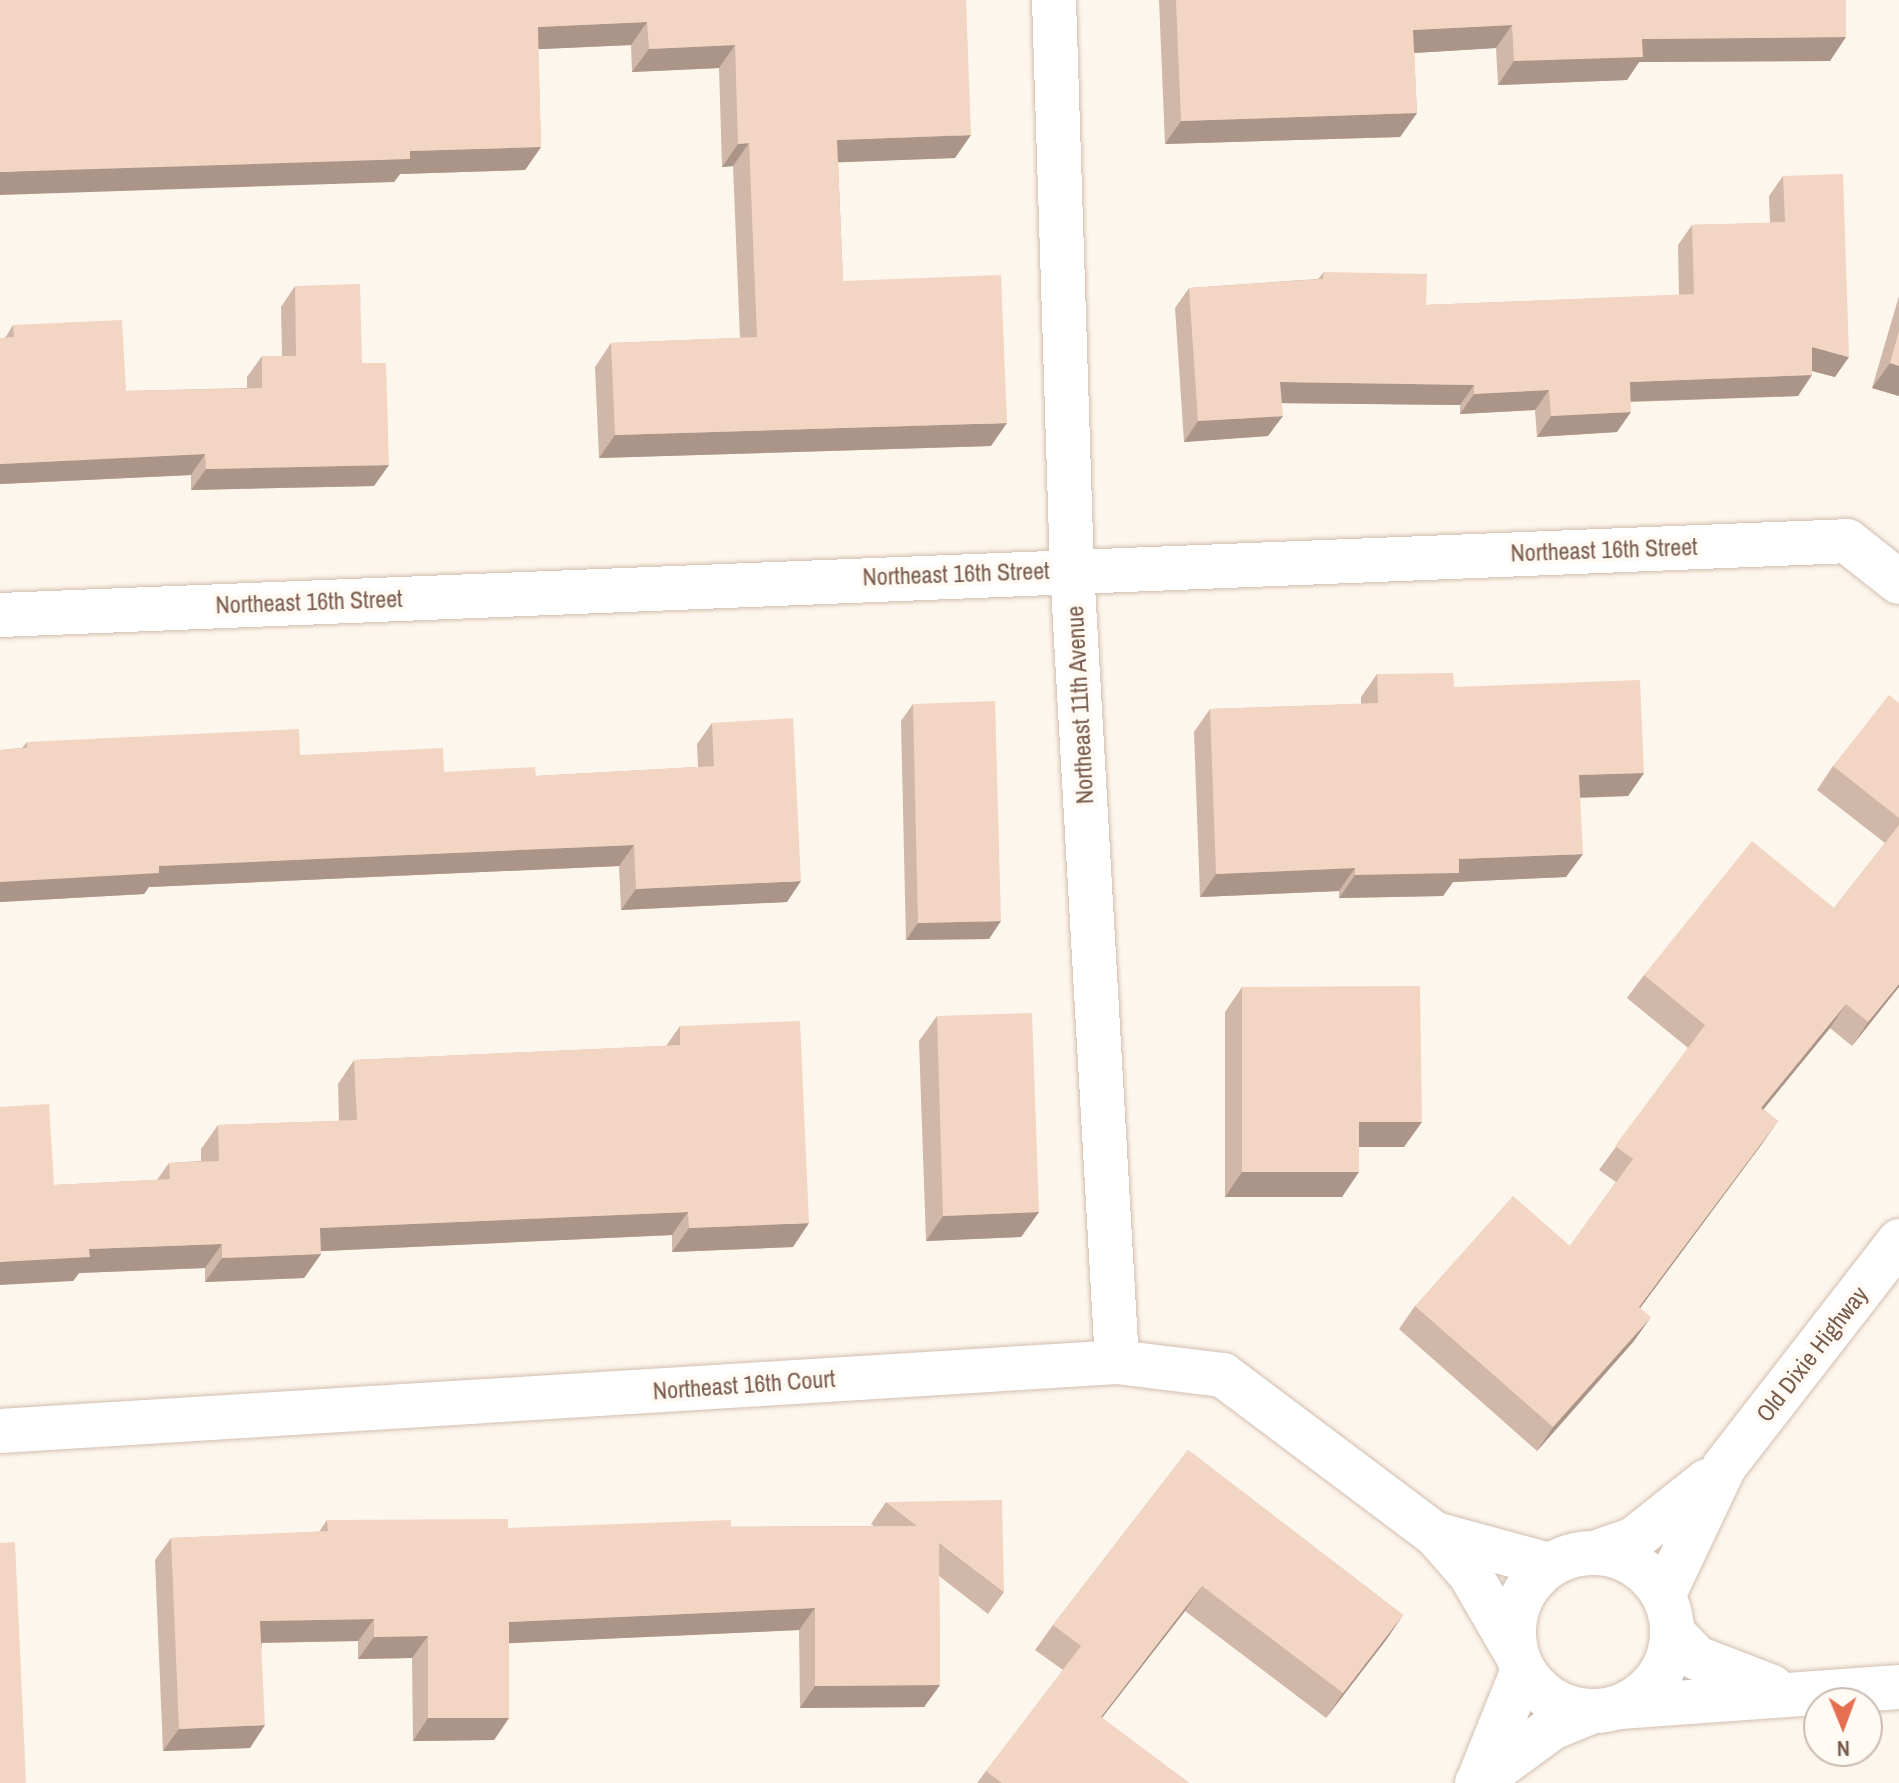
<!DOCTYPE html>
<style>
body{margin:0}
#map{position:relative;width:1899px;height:1783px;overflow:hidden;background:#fdf6ec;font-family:"Archivo Narrow",sans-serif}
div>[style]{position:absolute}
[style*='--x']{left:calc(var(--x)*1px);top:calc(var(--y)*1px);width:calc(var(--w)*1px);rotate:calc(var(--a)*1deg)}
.roads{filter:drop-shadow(0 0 2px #d1beb0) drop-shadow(0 0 2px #d1beb0)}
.street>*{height:44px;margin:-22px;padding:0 22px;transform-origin:22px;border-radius:22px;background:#fff}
.secondary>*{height:44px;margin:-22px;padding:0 22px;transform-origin:22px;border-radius:22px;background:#fff}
.secondary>.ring{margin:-22px;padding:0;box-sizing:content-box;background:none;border:44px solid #fff;border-radius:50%}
.wall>*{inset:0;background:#d1b7a8}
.shaded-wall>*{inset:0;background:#aa9588}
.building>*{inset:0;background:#f3d5c3}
span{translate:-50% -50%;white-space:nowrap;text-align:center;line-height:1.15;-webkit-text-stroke:8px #fffaf3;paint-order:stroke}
.street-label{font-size:24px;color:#7a5c4d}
.north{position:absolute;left:1803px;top:1687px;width:80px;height:80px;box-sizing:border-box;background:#fffaf3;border:2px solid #cabbb1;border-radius:50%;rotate:179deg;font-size:22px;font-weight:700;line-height:32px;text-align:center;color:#7a5c4d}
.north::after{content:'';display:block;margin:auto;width:28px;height:36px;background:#e76f51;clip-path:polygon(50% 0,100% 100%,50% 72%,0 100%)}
</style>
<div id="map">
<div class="roads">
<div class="street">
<div style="--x:1054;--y:0;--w:569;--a:88.19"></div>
<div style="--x:1072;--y:569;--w:794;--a:86.75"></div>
<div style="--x:0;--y:615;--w:1848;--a:-2.29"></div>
<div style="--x:1847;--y:541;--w:66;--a:38.3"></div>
<div style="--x:0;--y:1431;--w:1119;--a:-3.53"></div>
<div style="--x:1117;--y:1362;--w:107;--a:7"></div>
<div style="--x:1223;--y:1375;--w:265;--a:36.9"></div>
<div style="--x:1435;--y:1534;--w:53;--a:48.8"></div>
<div style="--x:1470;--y:1574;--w:91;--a:59.8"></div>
<div style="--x:1435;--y:1534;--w:118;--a:15.2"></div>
<div style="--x:1673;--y:1633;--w:35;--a:46"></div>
<div style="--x:1697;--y:1658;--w:80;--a:21.1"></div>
<div style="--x:1620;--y:1707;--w:280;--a:-4.1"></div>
</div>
<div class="secondary">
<div style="--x:1597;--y:1552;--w:39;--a:-19"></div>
<div style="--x:1634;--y:1539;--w:93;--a:-38.5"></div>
<div class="ring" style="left:1514px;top:1553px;width:114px;height:114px"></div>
<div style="--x:1664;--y:1594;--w:140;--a:-64.7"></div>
<div style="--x:1724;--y:1467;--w:286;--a:-52.2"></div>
<div style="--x:1480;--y:1777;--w:115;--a:-68.1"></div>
<div style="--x:1477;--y:1783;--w:93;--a:-36.3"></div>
<div style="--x:1552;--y:1728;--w:44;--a:-22.5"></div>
</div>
</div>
<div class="wall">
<div style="clip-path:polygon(0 0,966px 0,955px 158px,838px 162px,843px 281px,991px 446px,599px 458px,595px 367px,611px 343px,740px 338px,733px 166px,722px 167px,719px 68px,632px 72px,631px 45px,538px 49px,541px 147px,525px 170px,400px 174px,394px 182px)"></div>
<div style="clip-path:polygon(1159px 0,1846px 0,1830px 61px,1639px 62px,1627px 80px,1498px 85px,1496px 48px,1414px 53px,1417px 113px,1400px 137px,1165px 144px)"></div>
<div style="clip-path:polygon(1783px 176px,1835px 377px,1812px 371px,1798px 396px,1630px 402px,1617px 432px,1537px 437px,1535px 410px,1460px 414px,1460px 405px,1282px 403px,1268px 436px,1184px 442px,1175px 308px,1189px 288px,1318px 279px,1324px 272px,1426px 305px,1679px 295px,1678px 245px,1692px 225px,1770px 223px,1769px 196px)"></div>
<div style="clip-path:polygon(295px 286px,362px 363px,374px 486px,191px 490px,191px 475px,0 484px,0 338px,5px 338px,13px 325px,126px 391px,247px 388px,247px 377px,262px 356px,282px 356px,281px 307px)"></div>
<div style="clip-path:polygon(1899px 296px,1899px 396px,1872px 388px)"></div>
<div style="clip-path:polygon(1377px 674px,1454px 687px,1644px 773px,1628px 796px,1580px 798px,1566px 877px,1453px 882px,1443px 896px,1339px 898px,1339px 891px,1200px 897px,1194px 732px,1210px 709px,1361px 704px,1361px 697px)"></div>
<div style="clip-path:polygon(1899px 703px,1899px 987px,1852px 1046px,1830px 1028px,1763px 1109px,1778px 1121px,1640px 1308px,1634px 1341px,1537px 1451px,1399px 1329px,1415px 1306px,1570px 1246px,1616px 1182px,1599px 1170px,1688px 1048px,1627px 998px,1644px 975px,1834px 908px,1885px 843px,1817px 790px,1833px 766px)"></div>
<div style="clip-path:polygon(913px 704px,989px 939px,906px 940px,901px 721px)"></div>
<div style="clip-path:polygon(712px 723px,787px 902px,621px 910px,619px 866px,149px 887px,144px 894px,0 902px,0 750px,22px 748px,27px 742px,300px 755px,444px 772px,536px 776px,698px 767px,697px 744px)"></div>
<div style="clip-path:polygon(1242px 987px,1404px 1147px,1359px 1147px,1342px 1197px,1225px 1197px,1225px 1012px)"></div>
<div style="clip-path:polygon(937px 1016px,1039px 1212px,1021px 1237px,926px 1241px,919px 1041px)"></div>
<div style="clip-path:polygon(680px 1026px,793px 1247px,672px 1252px,672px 1235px,321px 1251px,321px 1254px,304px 1278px,205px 1282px,205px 1268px,79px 1273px,73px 1281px,54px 1185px,157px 1180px,169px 1163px,201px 1161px,201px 1149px,218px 1125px,339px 1121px,338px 1084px,354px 1060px,666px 1046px)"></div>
<div style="clip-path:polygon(1188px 1450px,1403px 1615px,1386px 1640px,1326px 1718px,1185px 1611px,1102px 1718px,1189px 1783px,977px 1783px,1063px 1670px,1035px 1650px,1053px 1625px)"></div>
<div style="clip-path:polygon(886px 1502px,1004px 1592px,988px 1614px,939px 1576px,940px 1685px,924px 1707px,800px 1708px,799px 1630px,509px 1643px,509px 1718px,494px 1740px,413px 1741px,412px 1658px,358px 1659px,358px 1641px,262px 1643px,250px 1748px,163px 1751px,155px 1560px,171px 1538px,319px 1532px,327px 1520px,508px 1528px,874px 1526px,871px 1524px)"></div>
</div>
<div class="shaded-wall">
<div style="clip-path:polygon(647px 22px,631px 45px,521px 50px,538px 27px)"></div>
<div style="clip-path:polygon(1512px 25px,1496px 48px,1397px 54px,1413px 30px)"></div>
<div style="clip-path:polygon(1846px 37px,1830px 61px,1639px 62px,1627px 80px,1498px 85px,1514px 61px,1642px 39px)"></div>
<div style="clip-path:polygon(735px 45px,719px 68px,632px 72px,649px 49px)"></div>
<div style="clip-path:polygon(1417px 113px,1400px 137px,1165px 144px,1181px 121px)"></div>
<div style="clip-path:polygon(971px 135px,955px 158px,821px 163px,837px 140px)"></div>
<div style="clip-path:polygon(749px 143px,733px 166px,722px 167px,738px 144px)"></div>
<div style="clip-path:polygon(541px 147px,525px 170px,400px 174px,394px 182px,0 195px,0 172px,410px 151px)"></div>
<div style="clip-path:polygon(1812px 347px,1849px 357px,1835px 377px,1797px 367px)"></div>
<div style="clip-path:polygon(1890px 363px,1899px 366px,1899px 396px,1872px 388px)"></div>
<div style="clip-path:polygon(1812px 375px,1798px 396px,1615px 402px,1630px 382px)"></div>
<div style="clip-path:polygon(1280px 382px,1474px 385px,1460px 405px,1266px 403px)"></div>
<div style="clip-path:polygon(1549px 390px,1535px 410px,1460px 414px,1474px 394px)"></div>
<div style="clip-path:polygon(1631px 412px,1617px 432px,1537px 437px,1551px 416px)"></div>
<div style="clip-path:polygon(1283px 416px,1268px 436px,1184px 442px,1198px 421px)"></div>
<div style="clip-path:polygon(1007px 423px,991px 446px,599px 458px,615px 435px)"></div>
<div style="clip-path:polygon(205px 454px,191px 475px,0 484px,0 464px)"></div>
<div style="clip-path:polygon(389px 465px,374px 486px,191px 490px,206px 469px)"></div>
<div style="clip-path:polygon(1644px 773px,1628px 796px,1563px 798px,1579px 775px)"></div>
<div style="clip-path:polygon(634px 845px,619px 866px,149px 887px,144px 894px,0 902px,0 882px,159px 866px)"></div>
<div style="clip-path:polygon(1583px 854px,1566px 877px,1453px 882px,1443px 896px,1339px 898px,1355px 875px,1459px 859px)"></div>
<div style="clip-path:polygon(1355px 868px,1339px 891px,1200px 897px,1216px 874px)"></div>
<div style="clip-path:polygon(801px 881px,787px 902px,621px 910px,636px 889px)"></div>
<div style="clip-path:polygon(1001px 921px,989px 939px,906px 940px,918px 923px)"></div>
<div style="clip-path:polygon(1899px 984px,1899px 987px,1894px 993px,1852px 1046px,1868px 1022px)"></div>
<div style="clip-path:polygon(1846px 1004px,1830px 1028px,1745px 1132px,1761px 1108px)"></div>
<div style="clip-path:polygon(1778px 1121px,1762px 1144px,1623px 1331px,1639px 1307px)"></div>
<div style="clip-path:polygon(1359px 1122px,1422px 1122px,1404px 1147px,1342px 1147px)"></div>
<div style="clip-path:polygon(1242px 1172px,1359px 1172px,1342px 1197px,1225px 1197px)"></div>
<div style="clip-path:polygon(688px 1212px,672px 1235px,303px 1252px,320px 1228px)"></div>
<div style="clip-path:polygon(1039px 1212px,1021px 1237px,926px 1241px,943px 1216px)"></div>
<div style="clip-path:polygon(809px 1223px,793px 1247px,672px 1252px,689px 1228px)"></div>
<div style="clip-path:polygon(222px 1244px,205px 1268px,79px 1273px,73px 1281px,0 1285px,0 1262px,89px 1249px)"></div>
<div style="clip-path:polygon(321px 1254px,304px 1278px,205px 1282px,222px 1258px)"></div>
<div style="clip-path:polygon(1651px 1317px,1634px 1341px,1537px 1451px,1553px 1427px)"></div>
<div style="clip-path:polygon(1202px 1586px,1185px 1611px,1083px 1742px,1101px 1717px)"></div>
<div style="clip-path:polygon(815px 1608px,799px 1630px,493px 1644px,509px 1622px)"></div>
<div style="clip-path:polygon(1403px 1615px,1386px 1640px,1326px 1718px,1343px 1693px)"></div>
<div style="clip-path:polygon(374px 1619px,358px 1641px,245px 1643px,260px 1621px)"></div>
<div style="clip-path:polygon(428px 1636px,412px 1658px,358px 1659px,374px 1637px)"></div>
<div style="clip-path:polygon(940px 1685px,924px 1707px,800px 1708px,815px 1686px)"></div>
<div style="clip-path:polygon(428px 1718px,509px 1718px,494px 1740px,413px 1741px)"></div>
<div style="clip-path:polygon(265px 1725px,250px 1748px,163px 1751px,179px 1729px)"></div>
</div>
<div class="building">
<div style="clip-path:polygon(0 0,966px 0,971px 135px,837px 140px,843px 281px,1001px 275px,1007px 423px,615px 435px,611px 343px,757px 337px,749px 143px,738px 144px,735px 45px,649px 49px,647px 22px,538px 27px,541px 147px,410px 151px,410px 159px,0 172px)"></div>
<div style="clip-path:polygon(1176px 0,1846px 0,1846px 37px,1642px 39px,1643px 57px,1514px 61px,1512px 25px,1413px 30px,1417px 113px,1181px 121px)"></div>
<div style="clip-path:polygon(1843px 174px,1849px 357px,1812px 347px,1812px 375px,1630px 382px,1631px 412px,1551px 416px,1549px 390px,1474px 394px,1474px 385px,1280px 382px,1283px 416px,1198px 421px,1189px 288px,1323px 279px,1324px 272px,1427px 274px,1426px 305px,1694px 294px,1692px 225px,1785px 222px,1783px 176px)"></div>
<div style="clip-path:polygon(360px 284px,362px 363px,386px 363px,389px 465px,206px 469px,205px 454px,0 464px,0 338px,14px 337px,13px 325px,122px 320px,126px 391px,262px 388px,262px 356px,296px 356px,295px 286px)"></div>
<div style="clip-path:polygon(1899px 331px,1899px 366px,1890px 363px)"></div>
<div style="clip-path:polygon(1453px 673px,1454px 687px,1640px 680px,1644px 773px,1579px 775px,1583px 854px,1459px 859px,1459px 873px,1355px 875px,1355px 868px,1216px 874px,1210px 709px,1378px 703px,1377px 674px)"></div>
<div style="clip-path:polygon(1889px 695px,1899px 703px,1899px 818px,1833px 766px)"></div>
<div style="clip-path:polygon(995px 701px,1001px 921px,918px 923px,913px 704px)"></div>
<div style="clip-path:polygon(793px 718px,801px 881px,636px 889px,634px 845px,159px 866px,159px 873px,0 882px,0 750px,27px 748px,27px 742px,299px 729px,300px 755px,443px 748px,444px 772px,535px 767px,536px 776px,714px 766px,712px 723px)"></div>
<div style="clip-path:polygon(1899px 825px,1899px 984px,1868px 1022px,1846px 1004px,1761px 1108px,1778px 1121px,1639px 1307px,1651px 1317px,1553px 1427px,1415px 1306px,1513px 1196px,1570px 1246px,1633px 1159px,1615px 1146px,1705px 1025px,1644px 975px,1752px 841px,1834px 908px)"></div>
<div style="clip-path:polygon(1420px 986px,1422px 1122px,1359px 1122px,1359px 1172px,1242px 1172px,1242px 987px)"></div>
<div style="clip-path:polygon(1032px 1013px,1039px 1212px,943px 1216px,937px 1016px)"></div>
<div style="clip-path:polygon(800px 1021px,809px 1223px,689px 1228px,688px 1212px,320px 1228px,321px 1254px,222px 1258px,222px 1244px,89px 1249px,90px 1257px,0 1262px,0 1107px,49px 1104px,54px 1185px,170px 1179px,169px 1163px,219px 1161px,218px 1125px,357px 1120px,354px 1060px,680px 1045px,680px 1026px)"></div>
<div style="clip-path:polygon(1188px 1450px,1403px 1615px,1343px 1693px,1202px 1586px,1101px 1717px,1189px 1783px,1002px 1783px,986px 1771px,1081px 1646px,1053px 1625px)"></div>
<div style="clip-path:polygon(1002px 1500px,1004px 1592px,939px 1542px,940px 1685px,815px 1686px,815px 1608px,509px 1622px,509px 1718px,428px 1718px,428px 1636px,374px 1637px,374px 1619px,260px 1621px,265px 1725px,179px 1729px,171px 1538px,328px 1531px,327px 1520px,508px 1519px,508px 1528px,731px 1520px,731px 1527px,918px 1526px,886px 1502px)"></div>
<div style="clip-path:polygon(15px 1542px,26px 1783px,0 1783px,0 1543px)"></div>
</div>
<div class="street-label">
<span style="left:1604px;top:550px;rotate:-2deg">Northeast 16th Street</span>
<span style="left:956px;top:574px;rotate:-2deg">Northeast 16th Street</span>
<span style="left:309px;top:602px;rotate:-2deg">Northeast 16th Street</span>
<span style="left:1080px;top:705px;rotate:-93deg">Northeast 11th Avenue</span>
<span style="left:1812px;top:1354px;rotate:-52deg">Old Dixie Highway</span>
<span style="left:744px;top:1385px;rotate:-4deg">Northeast 16th Court</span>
</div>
<div class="north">N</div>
</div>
